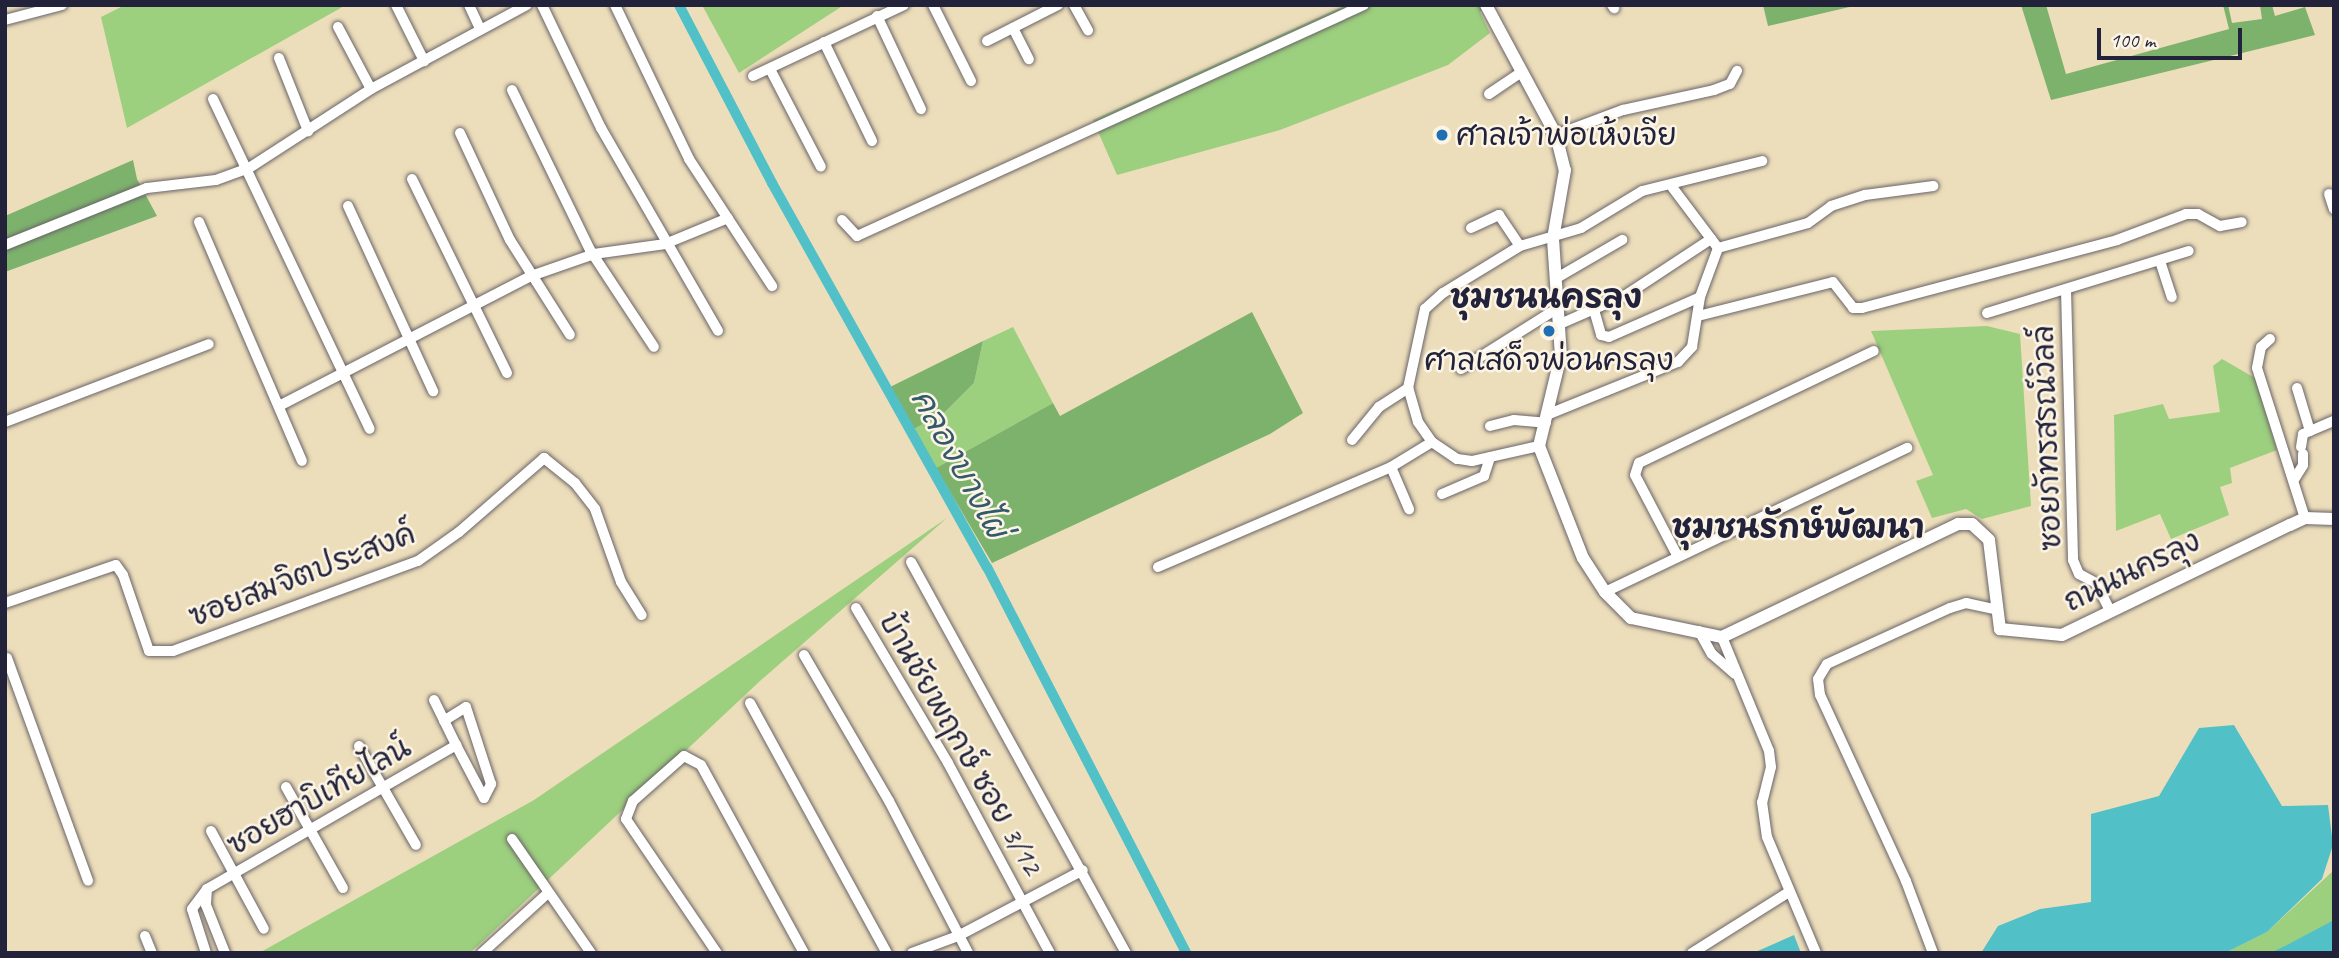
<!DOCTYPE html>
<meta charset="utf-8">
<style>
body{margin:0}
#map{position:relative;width:2339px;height:958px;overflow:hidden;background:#eddebb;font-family:Caveat,"Playpen Sans Thai",sans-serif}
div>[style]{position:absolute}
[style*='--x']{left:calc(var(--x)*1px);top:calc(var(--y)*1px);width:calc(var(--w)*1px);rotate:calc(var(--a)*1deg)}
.green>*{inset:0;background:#9ccf7e}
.forest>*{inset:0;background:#7db26d}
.water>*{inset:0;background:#52c0c7}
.canal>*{height:10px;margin:-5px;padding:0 5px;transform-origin:5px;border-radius:5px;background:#52c0c7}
.roads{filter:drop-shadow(0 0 2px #696468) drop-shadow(0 0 2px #696468)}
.minor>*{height:10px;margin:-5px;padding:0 5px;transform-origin:5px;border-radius:5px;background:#fff}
.tertiary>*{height:12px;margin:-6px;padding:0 6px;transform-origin:6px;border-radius:6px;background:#fff}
.dots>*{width:19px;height:19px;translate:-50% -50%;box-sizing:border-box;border:4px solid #fcf5e5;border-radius:50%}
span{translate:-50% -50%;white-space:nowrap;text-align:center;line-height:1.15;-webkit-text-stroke:5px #fcf5e5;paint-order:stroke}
.poi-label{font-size:30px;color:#22223b}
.left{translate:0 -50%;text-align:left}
.street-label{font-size:30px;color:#22223b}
.neighbourhood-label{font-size:32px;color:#22223b;font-weight:700}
.water-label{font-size:32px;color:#33596c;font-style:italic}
.frame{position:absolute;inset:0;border:7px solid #22223b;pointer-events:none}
.scale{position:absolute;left:2097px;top:28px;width:145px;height:32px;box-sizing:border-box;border:4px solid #22223b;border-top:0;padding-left:9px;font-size:21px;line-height:24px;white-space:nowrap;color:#22223b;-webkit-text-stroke:5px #fcf5e5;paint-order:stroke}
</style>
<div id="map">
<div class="green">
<div style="clip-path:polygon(125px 5px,346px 5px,127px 128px,101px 17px)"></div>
<div style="clip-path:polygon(702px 5px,844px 5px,739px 73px)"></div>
<div style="clip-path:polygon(1346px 5px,1489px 5px,1480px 12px,1490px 33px,1448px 65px,1280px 130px,1117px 175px,1093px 120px)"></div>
<div style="clip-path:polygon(1987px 326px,2020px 334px,2031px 506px,1982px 519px,1966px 509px,1932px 518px,1916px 481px,1933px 475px,1871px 331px)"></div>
<div style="clip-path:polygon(1013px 327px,1053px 403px,936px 468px,914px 429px,945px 412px,974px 383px,983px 341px)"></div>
<div style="clip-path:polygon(2222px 359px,2255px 378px,2277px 450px,2230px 468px,2232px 483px,2220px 487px,2229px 515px,2171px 539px,2160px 514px,2116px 531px,2114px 415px,2163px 404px,2169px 419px,2220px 412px,2213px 366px)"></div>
<div style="clip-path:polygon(947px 518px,761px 680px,470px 953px,259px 953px,534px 800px)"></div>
<div style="clip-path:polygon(2334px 870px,2334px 953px,2225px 953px,2267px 932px)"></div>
</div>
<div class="forest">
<div style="clip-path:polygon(1763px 5px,1858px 5px,1768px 26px)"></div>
<div style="clip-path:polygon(2021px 5px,2046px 5px,2066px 74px,2229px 29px,2223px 5px,2228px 5px,2232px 23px,2262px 19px,2260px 5px,2272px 5px,2275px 16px,2305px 7px,2315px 35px,2051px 100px)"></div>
<div style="clip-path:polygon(133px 160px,137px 179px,157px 216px,5px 272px,5px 216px)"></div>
<div style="clip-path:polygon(1252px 312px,1303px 413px,1270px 434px,992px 563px,936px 468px,1053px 403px,1060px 416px)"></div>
<div style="clip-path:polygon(983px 341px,974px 383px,945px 412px,914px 429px,890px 387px)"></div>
</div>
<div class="water">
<div style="clip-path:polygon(2234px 725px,2282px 806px,2328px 805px,2333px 845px,2322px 879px,2267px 932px,2225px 953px,1981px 953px,1998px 926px,2040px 909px,2091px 902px,2091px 814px,2159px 796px,2199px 728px)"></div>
<div style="clip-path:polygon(2334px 920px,2334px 953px,2270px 953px,2285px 946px)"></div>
<div style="clip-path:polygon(1794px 935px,1801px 953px,1753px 953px)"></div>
</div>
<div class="canal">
<div style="--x:679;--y:5;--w:201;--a:62.4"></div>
<div style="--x:772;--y:183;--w:440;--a:60.8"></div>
<div style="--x:987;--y:567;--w:434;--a:62.7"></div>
</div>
<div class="roads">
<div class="minor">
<div style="--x:396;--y:5;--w:63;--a:63.4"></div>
<div style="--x:469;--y:5;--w:26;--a:65"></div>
<div style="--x:542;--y:5;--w:136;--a:64.4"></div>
<div style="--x:601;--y:128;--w:234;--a:60"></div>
<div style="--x:615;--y:5;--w:171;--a:64.3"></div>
<div style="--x:689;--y:159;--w:152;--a:56.8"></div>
<div style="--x:933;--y:5;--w:85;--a:63.4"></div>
<div style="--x:1074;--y:5;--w:29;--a:61"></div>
<div style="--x:1612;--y:5;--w:4;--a:56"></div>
<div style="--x:877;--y:16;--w:103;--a:64.7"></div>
<div style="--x:5;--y:20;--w:59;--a:-14.7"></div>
<div style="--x:338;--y:27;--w:70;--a:62"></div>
<div style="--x:1013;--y:28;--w:35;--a:63"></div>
<div style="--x:987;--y:41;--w:80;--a:-26.9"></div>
<div style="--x:824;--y:42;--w:110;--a:64.1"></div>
<div style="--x:279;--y:58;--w:79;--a:68.3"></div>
<div style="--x:770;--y:69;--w:110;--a:62.5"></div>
<div style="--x:753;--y:76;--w:167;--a:-25.2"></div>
<div style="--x:512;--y:90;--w:178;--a:64"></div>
<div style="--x:590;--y:250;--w:116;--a:56.6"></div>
<div style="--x:1489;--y:94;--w:40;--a:-34"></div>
<div style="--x:213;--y:99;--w:365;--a:64.6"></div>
<div style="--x:460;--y:133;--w:118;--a:65"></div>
<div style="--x:510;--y:240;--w:112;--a:57.7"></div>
<div style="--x:1556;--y:135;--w:72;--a:-20.5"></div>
<div style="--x:1623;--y:110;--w:93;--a:-12.4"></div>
<div style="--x:1714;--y:90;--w:17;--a:-21"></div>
<div style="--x:1730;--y:84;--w:15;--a:-62"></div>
<div style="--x:412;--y:179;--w:216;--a:63.9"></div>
<div style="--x:2329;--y:194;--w:16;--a:72"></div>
<div style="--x:348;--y:206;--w:204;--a:65.3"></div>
<div style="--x:842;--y:220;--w:22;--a:47"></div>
<div style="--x:857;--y:236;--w:557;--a:-24.5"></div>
<div style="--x:199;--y:222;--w:260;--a:66.7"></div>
<div style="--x:1471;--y:228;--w:31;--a:-25"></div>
<div style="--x:1499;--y:215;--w:37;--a:56"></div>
<div style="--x:5;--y:245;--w:153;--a:-21.9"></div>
<div style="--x:147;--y:188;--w:69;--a:-6.6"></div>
<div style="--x:216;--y:180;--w:35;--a:-20"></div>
<div style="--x:249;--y:168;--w:145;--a:-32.9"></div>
<div style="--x:371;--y:89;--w:177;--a:-28.3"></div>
<div style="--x:1718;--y:248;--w:93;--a:-15.5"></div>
<div style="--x:1808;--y:223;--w:29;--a:-36"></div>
<div style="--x:1831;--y:206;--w:36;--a:-18"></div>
<div style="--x:1865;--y:195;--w:69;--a:-7.5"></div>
<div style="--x:2160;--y:261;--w:38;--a:72"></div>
<div style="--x:1555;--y:279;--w:78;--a:-30.2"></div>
<div style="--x:2066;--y:290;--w:270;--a:88.5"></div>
<div style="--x:2073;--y:560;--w:15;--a:67"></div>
<div style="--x:2079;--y:574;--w:19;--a:28"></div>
<div style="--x:2096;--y:583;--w:31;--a:63"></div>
<div style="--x:1594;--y:310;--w:26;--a:74"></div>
<div style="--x:1601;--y:335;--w:8;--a:14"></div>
<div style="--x:1609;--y:337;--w:99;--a:-23.7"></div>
<div style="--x:1987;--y:313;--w:211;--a:-17.1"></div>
<div style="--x:1698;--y:316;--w:139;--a:-14.1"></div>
<div style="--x:1833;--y:282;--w:33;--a:52"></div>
<div style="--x:1853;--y:308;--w:9;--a:0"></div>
<div style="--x:1862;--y:308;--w:264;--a:-14.9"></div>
<div style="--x:2117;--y:240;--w:74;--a:-20.6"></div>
<div style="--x:2186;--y:214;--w:12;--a:0"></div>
<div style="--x:2198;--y:214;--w:25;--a:29"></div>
<div style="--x:2220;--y:226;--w:22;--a:-10"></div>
<div style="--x:1560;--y:324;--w:72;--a:-23.7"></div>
<div style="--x:1626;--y:295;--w:102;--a:-33.4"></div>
<div style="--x:2270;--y:339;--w:12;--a:138"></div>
<div style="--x:2261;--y:347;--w:21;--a:101"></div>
<div style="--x:2257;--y:368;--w:157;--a:72.3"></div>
<div style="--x:1461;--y:369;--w:115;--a:-32.2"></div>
<div style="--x:2297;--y:388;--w:45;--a:73.2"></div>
<div style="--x:279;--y:406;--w:284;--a:-27.3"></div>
<div style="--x:531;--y:276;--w:67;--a:-19.2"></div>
<div style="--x:594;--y:254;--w:72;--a:-8"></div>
<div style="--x:665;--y:244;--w:68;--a:-22.4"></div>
<div style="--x:1549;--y:414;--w:139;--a:-22"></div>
<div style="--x:1678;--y:362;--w:21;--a:-47"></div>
<div style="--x:1692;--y:347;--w:51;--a:-80.9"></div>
<div style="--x:1700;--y:297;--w:52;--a:-69.8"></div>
<div style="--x:1718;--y:248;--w:76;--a:-127"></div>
<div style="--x:5;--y:422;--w:218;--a:-20.9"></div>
<div style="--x:1490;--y:426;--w:25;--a:-14"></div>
<div style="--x:1514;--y:420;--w:32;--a:5"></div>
<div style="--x:1352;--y:440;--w:43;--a:-50.7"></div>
<div style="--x:1379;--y:407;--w:35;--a:-33"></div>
<div style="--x:1539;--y:446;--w:69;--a:167.4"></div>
<div style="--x:1472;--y:461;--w:15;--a:-172"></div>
<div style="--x:1457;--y:459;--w:30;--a:-146"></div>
<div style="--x:1432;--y:442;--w:24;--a:-125"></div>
<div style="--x:1418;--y:422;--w:35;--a:-106"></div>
<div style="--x:1408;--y:388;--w:81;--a:-77.9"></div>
<div style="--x:1425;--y:309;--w:24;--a:-42"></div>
<div style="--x:1443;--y:293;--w:90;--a:-31.4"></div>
<div style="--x:1520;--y:246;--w:64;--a:-16.4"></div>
<div style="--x:1581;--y:228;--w:71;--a:-31.2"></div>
<div style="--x:1642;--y:191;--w:124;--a:-14"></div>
<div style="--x:2301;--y:447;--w:13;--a:-81"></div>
<div style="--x:2303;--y:434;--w:34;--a:-23"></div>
<div style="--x:1391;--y:467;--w:46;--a:66.8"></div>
<div style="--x:2295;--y:478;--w:15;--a:-58"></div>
<div style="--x:2303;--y:465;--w:11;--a:-90"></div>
<div style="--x:1442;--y:494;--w:46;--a:-23.2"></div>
<div style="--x:1484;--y:476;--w:20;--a:-72"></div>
<div style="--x:1677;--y:555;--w:90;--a:-117.7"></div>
<div style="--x:1635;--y:475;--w:13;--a:-72"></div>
<div style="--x:1639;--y:463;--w:260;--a:-25.5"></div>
<div style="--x:911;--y:562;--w:446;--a:61.2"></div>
<div style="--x:1158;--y:567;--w:254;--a:-23.2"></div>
<div style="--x:1391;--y:467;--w:48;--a:-31.4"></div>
<div style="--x:1605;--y:592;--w:335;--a:-25.5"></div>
<div style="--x:5;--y:603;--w:117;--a:-18.9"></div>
<div style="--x:116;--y:565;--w:12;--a:55"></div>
<div style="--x:123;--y:575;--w:80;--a:71.1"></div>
<div style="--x:149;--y:651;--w:24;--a:0"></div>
<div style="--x:173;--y:651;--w:261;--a:-20.2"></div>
<div style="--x:418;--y:561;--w:50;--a:-35.3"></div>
<div style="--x:459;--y:532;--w:113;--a:-41"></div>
<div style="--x:544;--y:458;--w:40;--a:39"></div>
<div style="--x:575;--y:483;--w:33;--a:52"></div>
<div style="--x:595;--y:509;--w:77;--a:70.4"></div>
<div style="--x:621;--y:582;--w:39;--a:58"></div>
<div style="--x:856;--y:608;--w:180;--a:59.3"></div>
<div style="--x:948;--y:763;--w:216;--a:61.8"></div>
<div style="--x:1699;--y:631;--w:26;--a:61"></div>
<div style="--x:1712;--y:654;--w:30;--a:41"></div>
<div style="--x:1722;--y:637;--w:123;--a:67.6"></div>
<div style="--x:1769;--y:751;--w:16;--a:83"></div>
<div style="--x:1771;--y:767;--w:36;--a:104"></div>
<div style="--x:1762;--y:802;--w:35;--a:82"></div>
<div style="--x:1767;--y:837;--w:126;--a:67.1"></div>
<div style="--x:804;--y:655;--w:169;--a:59.8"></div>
<div style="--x:889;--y:801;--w:171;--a:62.5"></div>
<div style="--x:7;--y:658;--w:237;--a:70"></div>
<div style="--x:434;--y:700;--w:50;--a:63.9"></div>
<div style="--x:456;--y:745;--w:60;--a:62.2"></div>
<div style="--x:484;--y:798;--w:16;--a:-63"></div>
<div style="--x:491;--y:784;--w:81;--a:-108"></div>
<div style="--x:466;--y:707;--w:26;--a:148"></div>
<div style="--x:750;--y:703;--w:285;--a:61.3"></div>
<div style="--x:359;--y:746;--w:114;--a:60.1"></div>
<div style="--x:286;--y:787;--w:116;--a:60.6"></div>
<div style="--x:211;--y:831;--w:111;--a:61.6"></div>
<div style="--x:512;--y:839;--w:139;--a:55.3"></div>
<div style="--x:207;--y:889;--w:16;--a:94"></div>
<div style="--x:206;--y:905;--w:52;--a:68.4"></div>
<div style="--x:145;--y:936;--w:18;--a:68"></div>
<div style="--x:206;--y:953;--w:46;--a:-107.7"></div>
<div style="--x:192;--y:909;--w:25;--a:-53"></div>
<div style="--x:207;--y:889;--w:288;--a:-30"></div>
<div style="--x:482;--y:953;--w:89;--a:-42.3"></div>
<div style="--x:717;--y:953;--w:162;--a:-124.2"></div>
<div style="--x:626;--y:819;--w:19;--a:-69"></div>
<div style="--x:633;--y:801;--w:68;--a:-41.4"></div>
<div style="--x:684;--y:756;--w:19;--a:28"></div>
<div style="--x:701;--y:765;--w:214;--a:61.3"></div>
<div style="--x:912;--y:953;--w:49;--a:-20.3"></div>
<div style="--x:958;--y:936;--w:141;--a:-27.8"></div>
<div style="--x:1692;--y:953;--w:115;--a:-32.2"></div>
<div style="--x:1933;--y:953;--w:77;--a:-110.6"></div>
<div style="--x:1906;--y:881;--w:205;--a:-114.8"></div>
<div style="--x:1820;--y:695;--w:16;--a:-97"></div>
<div style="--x:1818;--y:679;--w:17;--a:-59"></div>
<div style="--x:1827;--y:664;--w:135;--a:-24.5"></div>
<div style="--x:1950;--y:608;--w:17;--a:-17"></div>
<div style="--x:1966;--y:603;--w:29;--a:12"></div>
</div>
<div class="tertiary">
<div style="--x:1486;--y:5;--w:148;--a:61.7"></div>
<div style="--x:1556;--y:135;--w:36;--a:76"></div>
<div style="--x:1565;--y:170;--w:70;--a:99.9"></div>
<div style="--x:1553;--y:239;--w:116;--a:86.1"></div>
<div style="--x:1561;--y:355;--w:94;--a:103.6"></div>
<div style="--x:1539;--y:446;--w:120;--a:68.6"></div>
<div style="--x:1583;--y:558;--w:40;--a:57.1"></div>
<div style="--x:1605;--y:592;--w:37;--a:45"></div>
<div style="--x:1631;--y:618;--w:93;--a:11.8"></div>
<div style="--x:1722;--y:637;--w:262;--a:-25.6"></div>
<div style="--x:1958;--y:524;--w:14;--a:0"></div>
<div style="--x:1972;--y:524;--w:23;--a:43"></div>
<div style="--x:1989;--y:540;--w:90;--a:83"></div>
<div style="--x:2000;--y:629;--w:62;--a:5.5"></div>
<div style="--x:2062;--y:635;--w:253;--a:-25.8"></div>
<div style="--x:2290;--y:525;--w:17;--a:-25"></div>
<div style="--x:2305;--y:518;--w:29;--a:2"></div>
</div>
</div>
<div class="dots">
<div style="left:1442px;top:135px;background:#1f6fb2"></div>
<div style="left:1549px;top:331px;background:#1f6fb2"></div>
</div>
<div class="poi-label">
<span class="left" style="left:1456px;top:135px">ศาลเจ้าพ่อเห้งเจีย</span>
<span style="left:1549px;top:360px">ศาลเสด็จพ่อนครลุง</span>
</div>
<div class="street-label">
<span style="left:2047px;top:438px;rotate:-92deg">ซอยภัทรสรณ์วิลล์</span>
<span style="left:2132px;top:571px;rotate:-26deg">ถนนนครลุง</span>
<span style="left:302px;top:575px;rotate:-21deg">ซอยสมจิตประสงค์</span>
<span style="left:961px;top:743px;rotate:60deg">บ้านชัยพฤกษ์ ซอย 3/12</span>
<span style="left:319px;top:796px;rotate:-30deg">ซอยฮาบิเทียไลน์</span>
</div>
<div class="neighbourhood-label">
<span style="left:1546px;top:298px">ชุมชนนครลุง</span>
<span style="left:1798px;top:528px">ชุมชนรักษ์พัฒนา</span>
</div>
<div class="water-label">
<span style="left:959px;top:464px;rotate:61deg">คลองบางไผ่</span>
</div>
<div class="frame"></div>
<div class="scale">100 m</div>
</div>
